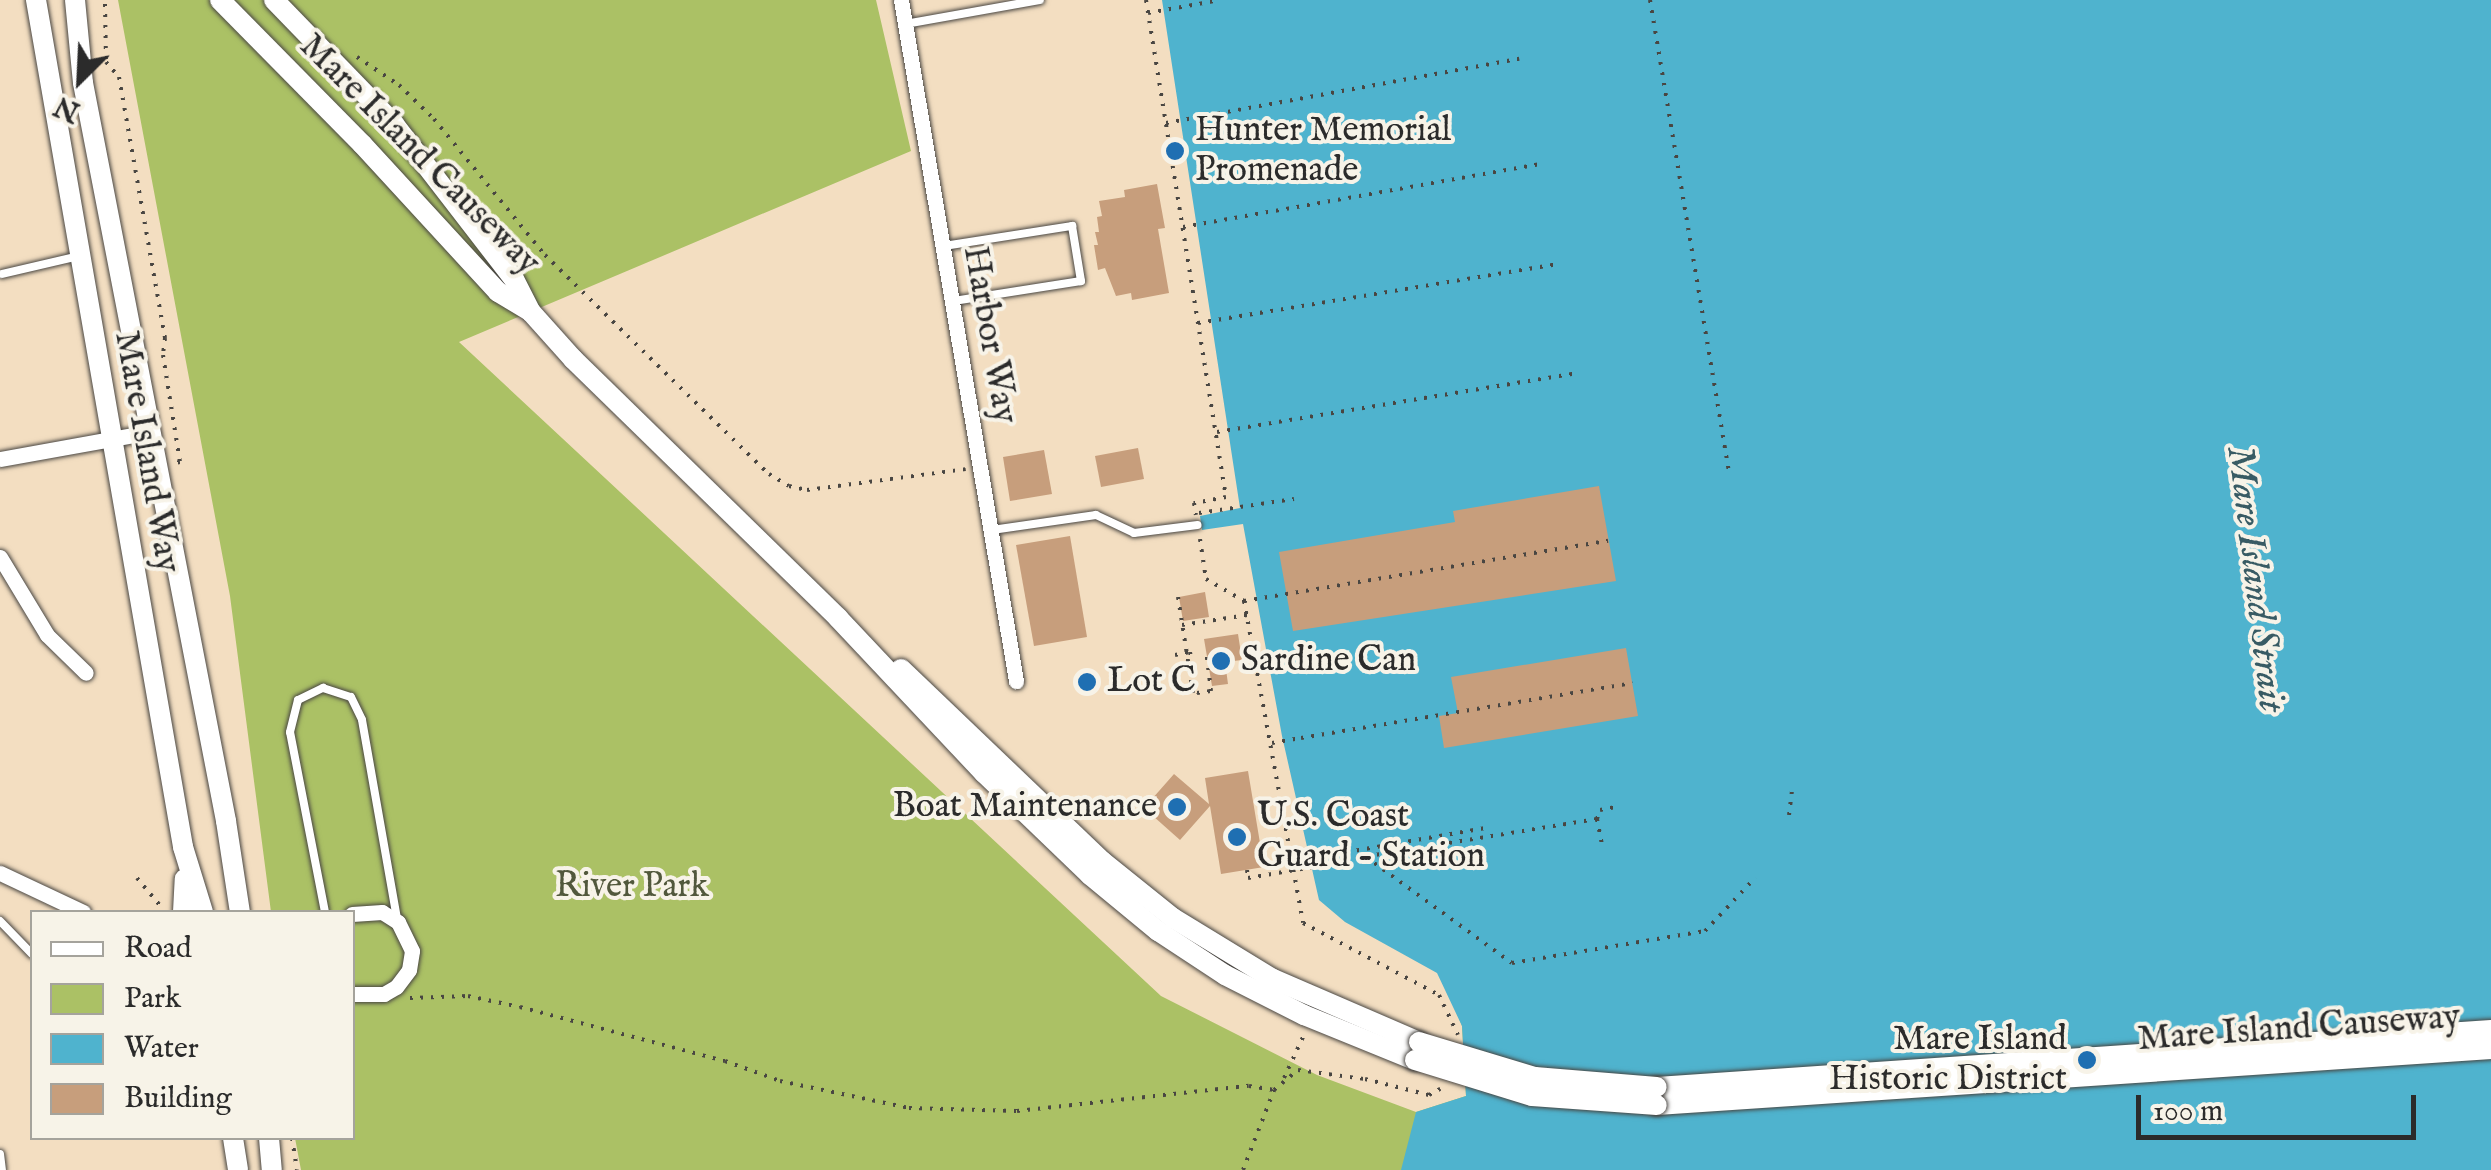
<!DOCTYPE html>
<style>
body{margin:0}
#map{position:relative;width:2491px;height:1170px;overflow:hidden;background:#f3dec1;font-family:"IM FELL English",serif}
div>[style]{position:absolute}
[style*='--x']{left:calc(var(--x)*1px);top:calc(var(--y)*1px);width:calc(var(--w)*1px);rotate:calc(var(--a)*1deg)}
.green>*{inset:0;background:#abc165}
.water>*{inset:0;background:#4fb3ce}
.building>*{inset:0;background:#c79e7c}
.path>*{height:4px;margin-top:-2px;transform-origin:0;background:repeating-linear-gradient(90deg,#494642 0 2.5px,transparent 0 10.5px)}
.roads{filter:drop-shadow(0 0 2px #494642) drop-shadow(0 0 2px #494642)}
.service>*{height:8px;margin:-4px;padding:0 4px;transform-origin:4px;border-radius:4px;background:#fff}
.minor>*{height:15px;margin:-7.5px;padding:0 7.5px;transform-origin:7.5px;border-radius:7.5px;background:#fff}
.secondary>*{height:20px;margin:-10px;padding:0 10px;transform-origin:10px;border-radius:10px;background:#fff}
.bridges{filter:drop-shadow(0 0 2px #494642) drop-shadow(0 0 2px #494642)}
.secondary-bridge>*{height:20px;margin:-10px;padding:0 10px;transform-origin:10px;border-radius:10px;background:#fff}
.dots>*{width:28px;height:28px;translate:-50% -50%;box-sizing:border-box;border:5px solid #f7f3e8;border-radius:50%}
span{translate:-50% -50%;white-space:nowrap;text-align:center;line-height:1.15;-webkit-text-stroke:8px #f7f3e8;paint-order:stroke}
.poi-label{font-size:35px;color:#2b2b2b}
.left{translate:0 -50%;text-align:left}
.right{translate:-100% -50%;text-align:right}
.street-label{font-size:35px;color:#2b2b2b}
.park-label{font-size:35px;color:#51583c}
.water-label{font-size:38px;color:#385b64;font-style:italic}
.legend{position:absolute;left:30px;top:910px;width:325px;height:230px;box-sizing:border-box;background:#f7f3e8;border:2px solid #a5a39c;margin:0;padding:12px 18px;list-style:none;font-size:30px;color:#2b2b2b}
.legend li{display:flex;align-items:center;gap:20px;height:50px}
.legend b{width:50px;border:2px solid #a5a39c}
.north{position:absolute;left:30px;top:30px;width:100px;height:100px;-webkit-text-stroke:8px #f7f3e8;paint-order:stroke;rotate:204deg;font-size:28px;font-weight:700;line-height:40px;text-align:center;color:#2b2b2b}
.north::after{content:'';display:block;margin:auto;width:35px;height:45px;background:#2b2b2b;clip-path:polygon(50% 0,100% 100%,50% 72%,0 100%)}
.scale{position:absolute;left:2136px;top:1095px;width:280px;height:45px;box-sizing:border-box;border:5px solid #2b2b2b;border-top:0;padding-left:12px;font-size:30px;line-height:35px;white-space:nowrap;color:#2b2b2b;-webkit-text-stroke:8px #f7f3e8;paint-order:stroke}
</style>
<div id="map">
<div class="green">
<div style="clip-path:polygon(118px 0,876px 0,911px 151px,459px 342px,1161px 996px,1317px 1075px,1416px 1112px,1466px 1096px,1462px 1026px,1446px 985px,1622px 1170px,301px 1170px,295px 1138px,352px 1138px,352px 912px,271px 912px,230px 596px)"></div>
</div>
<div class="water">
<div style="clip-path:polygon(1162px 0,2491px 0,2491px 1170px,1401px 1170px,1416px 1112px,1466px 1096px,1462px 1026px,1437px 973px,1345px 922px,1319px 900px,1282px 736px,1243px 524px,1202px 530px,1200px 516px,1240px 508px)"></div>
</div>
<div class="building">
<div style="clip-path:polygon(1157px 184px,1165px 228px,1158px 229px,1169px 293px,1132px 300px,1131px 293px,1116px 296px,1105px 268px,1098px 270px,1094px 245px,1098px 245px,1095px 232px,1099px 232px,1097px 217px,1102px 216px,1099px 201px,1125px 197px,1124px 190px)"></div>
<div style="clip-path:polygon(1138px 448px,1144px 479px,1101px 487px,1095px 456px)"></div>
<div style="clip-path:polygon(1044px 450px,1052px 494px,1010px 501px,1003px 457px)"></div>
<div style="clip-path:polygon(1599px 486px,1616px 581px,1293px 631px,1279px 552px,1455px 522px,1453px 511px)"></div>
<div style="clip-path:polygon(1070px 536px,1087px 637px,1034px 646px,1016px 545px)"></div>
<div style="clip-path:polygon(1205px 592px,1209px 617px,1183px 621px,1179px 597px)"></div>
<div style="clip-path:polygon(1238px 634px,1242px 660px,1225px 662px,1228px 684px,1212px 686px,1204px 639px)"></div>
<div style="clip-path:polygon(1626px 648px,1638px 716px,1444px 748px,1439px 716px,1458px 713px,1451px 677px)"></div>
<div style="clip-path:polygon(1248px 771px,1264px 867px,1221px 874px,1210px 806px,1180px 840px,1144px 808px,1174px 774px,1209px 804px,1205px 778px)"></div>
</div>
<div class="path">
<div style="--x:1146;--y:0;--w:503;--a:80.86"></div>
<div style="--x:1226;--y:497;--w:33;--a:169"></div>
<div style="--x:1194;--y:503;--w:12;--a:81"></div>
<div style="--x:1650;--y:0;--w:477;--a:80.5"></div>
<div style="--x:105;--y:4;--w:58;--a:89"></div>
<div style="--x:106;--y:62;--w:20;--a:49"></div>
<div style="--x:119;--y:77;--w:265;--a:80"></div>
<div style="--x:165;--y:338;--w:17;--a:97"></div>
<div style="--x:163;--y:355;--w:108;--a:81"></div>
<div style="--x:180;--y:462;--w:5;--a:169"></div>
<div style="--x:1148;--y:13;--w:73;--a:-10.2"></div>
<div style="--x:357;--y:57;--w:50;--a:33.7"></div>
<div style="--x:399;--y:85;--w:49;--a:44.2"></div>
<div style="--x:434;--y:119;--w:176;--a:50.8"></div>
<div style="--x:545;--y:255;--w:313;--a:44.4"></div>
<div style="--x:769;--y:474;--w:23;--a:31"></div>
<div style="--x:789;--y:486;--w:18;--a:13"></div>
<div style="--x:807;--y:490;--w:160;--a:-7.5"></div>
<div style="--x:1166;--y:123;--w:359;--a:-10.3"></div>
<div style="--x:1183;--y:227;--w:363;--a:-10"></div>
<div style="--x:1198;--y:323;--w:365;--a:-9.3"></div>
<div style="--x:1217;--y:432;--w:361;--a:-9.3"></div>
<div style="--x:1199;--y:513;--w:96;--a:-8.4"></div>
<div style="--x:1200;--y:539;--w:40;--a:81.5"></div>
<div style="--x:1206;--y:579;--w:44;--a:30.1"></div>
<div style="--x:1244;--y:601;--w:327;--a:79.6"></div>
<div style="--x:1303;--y:923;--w:154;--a:27.9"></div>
<div style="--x:1439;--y:995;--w:44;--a:64.6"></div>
<div style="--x:1178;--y:597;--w:97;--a:81.1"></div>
<div style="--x:1244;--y:601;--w:369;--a:-9.4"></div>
<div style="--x:1182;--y:625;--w:66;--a:-8.7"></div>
<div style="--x:1175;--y:655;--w:15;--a:-11"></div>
<div style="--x:1190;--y:652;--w:42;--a:80.3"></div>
<div style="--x:1197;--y:693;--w:14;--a:-8"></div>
<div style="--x:1211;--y:691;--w:35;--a:-97"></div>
<div style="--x:1301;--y:738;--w:336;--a:-9.4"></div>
<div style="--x:1272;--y:743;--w:29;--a:-10"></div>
<div style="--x:1789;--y:815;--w:31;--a:-83"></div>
<div style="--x:1597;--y:819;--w:31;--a:79"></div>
<div style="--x:1336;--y:854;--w:156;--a:-9.9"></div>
<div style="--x:1366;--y:857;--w:180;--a:36"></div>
<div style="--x:1512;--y:963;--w:196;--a:-9.4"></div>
<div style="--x:1705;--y:931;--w:73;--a:-46.7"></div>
<div style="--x:1356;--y:858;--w:244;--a:-9.2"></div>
<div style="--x:1597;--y:819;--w:9;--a:-72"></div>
<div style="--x:1600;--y:810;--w:20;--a:-11"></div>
<div style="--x:1247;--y:870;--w:8;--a:83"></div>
<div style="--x:1248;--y:878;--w:90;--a:-9.6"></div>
<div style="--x:1337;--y:863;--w:11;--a:-100"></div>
<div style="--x:137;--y:878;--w:40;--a:50"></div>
<div style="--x:410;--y:998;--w:58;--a:-2"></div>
<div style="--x:468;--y:996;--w:53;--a:11.9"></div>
<div style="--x:520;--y:1007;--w:212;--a:14.8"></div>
<div style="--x:725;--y:1061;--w:59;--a:20"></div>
<div style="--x:780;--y:1081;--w:132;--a:11.8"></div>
<div style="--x:909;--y:1108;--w:108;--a:1.6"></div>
<div style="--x:1017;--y:1111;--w:233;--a:-6.2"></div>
<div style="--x:1249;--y:1086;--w:25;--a:9"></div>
<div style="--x:1284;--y:1078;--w:45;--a:-65.1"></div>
<div style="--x:292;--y:1138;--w:32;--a:81"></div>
<div style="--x:1243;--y:1170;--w:86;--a:-68.8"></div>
<div style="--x:1274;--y:1090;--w:31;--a:-40"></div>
<div style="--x:1298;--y:1070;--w:68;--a:7.7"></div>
<div style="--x:1365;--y:1079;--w:66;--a:14"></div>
<div style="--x:1429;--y:1095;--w:13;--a:-29"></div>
</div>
<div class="roads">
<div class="service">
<div style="--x:905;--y:24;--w:137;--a:-10.1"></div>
<div style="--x:944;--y:246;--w:130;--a:-8.9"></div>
<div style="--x:1072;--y:226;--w:56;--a:80.7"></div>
<div style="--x:1081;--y:281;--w:129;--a:171.1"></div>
<div style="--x:2;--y:274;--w:79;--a:-13.2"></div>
<div style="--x:992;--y:530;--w:105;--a:-8.2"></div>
<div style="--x:1096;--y:515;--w:42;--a:25.3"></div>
<div style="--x:1134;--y:533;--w:64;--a:-7.1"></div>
<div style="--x:325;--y:912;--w:183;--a:-101"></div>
<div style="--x:290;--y:732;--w:33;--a:-76"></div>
<div style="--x:298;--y:700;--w:28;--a:-26"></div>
<div style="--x:323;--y:688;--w:29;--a:18"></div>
<div style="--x:351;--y:697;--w:25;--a:64"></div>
<div style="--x:362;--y:720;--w:201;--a:80"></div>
<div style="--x:0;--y:921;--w:46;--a:45.9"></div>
<div style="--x:0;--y:1154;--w:16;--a:83"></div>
</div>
<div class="minor">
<div style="--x:901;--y:0;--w:691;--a:80.41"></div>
<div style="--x:0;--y:459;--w:152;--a:-10.2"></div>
<div style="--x:0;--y:557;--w:91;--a:58.9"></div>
<div style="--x:47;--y:635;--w:54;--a:44.3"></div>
<div style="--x:0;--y:873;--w:92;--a:25.2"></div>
<div style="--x:352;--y:914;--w:30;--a:-4"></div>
<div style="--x:382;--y:912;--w:19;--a:32"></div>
<div style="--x:398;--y:922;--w:32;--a:64"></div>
<div style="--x:412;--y:951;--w:19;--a:99"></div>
<div style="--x:409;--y:970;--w:21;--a:127"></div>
<div style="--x:396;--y:987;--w:14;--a:150"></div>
<div style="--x:384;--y:994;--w:32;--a:180"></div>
</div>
<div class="secondary">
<div style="--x:36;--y:0;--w:860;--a:80.15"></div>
<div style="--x:183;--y:847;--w:68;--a:72.9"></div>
<div style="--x:75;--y:0;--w:83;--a:84.5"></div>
<div style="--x:83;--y:83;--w:752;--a:79.03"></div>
<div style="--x:226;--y:821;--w:92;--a:81.3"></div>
<div style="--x:220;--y:0;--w:202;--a:45.4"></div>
<div style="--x:362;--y:144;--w:201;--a:47.4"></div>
<div style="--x:498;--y:292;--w:35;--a:31"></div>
<div style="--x:274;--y:0;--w:173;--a:45.9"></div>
<div style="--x:394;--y:124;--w:196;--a:52.3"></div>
<div style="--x:514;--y:279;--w:37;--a:63"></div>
<div style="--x:531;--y:312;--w:63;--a:48.2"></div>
<div style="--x:573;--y:359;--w:371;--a:44.3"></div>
<div style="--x:838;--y:618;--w:213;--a:46.7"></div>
<div style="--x:984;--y:773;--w:147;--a:43.9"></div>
<div style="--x:1090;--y:875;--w:88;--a:39.5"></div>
<div style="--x:1158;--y:931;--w:80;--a:33.3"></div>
<div style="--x:1225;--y:975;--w:89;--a:26.9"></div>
<div style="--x:1304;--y:1015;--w:120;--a:22.1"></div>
<div style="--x:901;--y:669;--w:278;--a:43.7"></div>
<div style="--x:1102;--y:861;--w:91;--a:38.8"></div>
<div style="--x:1173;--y:918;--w:117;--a:31.4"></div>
<div style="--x:1273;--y:979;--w:159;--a:23.3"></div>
<div style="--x:183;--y:912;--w:33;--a:-87"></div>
<div style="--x:1657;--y:1087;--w:836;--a:-3.91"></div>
<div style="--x:1657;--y:1105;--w:836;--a:-3.84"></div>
<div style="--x:233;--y:1138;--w:32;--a:81"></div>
<div style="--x:269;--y:1138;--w:32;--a:85"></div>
</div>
</div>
<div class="bridges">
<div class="secondary-bridge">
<div style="--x:1419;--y:1042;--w:121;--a:16.8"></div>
<div style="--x:1535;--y:1077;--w:122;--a:4.7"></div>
<div style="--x:1415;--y:1060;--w:122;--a:17.1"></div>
<div style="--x:1532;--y:1096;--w:125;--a:4.1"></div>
</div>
</div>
<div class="dots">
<div style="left:1175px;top:151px;background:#1f6fb2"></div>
<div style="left:1221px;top:661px;background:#1f6fb2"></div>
<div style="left:1087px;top:682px;background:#1f6fb2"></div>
<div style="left:1177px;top:807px;background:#1f6fb2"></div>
<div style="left:1237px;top:837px;background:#1f6fb2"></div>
<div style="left:2087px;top:1060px;background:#1f6fb2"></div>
</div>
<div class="poi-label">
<span class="left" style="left:1195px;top:151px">Hunter Memorial<br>Promenade</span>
<span class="left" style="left:1241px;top:661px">Sardine Can</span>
<span class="left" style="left:1107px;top:682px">Lot C</span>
<span class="right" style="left:1157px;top:807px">Boat Maintenance</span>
<span class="left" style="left:1257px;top:837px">U.S. Coast<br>Guard - Station</span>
<span class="right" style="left:2067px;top:1060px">Mare Island<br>Historic District</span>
</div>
<div class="street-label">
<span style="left:419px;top:155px;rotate:45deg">Mare Island Causeway</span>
<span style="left:989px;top:335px;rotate:80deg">Harbor Way</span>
<span style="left:146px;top:452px;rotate:80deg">Mare Island Way</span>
<span style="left:2299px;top:1029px;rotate:-4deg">Mare Island Causeway</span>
</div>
<div class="park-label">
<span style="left:632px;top:887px">River Park</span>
</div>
<div class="water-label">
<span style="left:2254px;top:579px;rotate:83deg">Mare Island Strait</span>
</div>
<ul class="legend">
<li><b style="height:12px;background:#fff"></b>Road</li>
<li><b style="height:28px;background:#abc165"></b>Park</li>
<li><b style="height:28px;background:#4fb3ce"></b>Water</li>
<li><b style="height:28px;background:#c79e7c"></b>Building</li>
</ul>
<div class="north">N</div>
<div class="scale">100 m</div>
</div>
